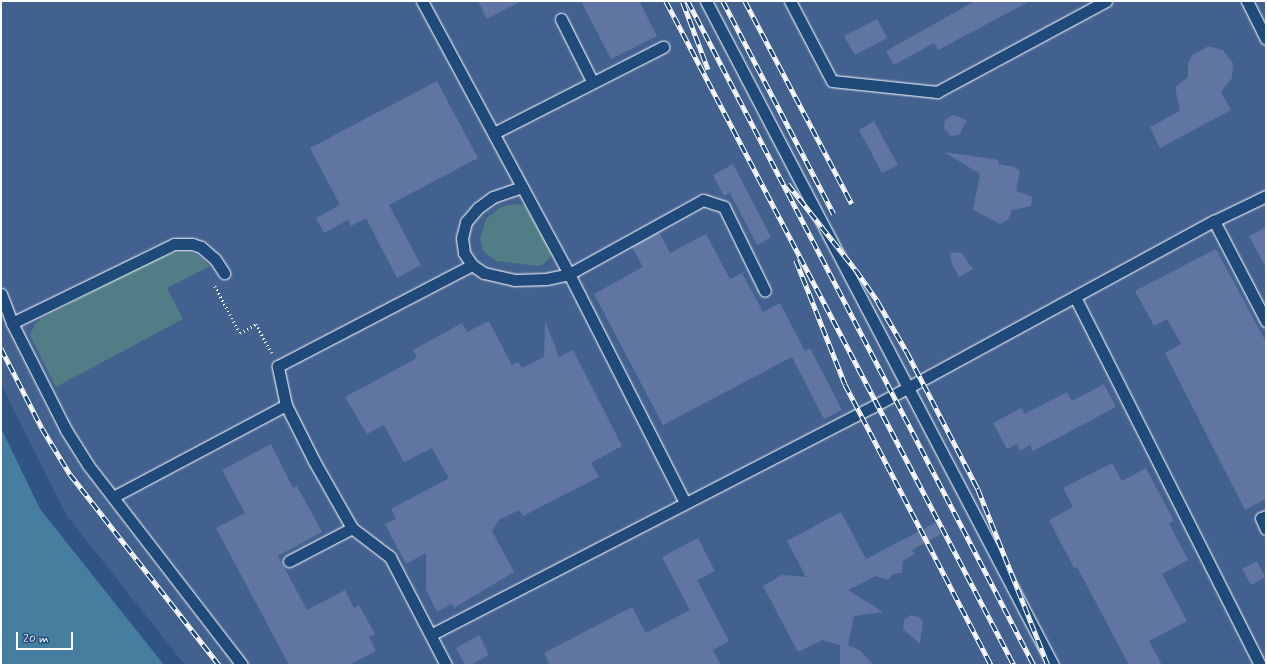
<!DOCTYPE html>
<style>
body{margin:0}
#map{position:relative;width:1267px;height:666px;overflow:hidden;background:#305484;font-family:Mynerve,sans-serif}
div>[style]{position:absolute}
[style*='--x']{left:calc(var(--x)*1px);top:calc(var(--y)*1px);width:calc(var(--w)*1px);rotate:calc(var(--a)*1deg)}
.built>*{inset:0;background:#42618f}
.green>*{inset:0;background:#507d86}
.water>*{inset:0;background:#467ea0}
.building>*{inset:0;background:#6075a2}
.path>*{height:2.5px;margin-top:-1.25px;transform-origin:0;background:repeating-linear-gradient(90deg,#fff 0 1px,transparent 0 4px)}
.roads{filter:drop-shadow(0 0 1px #fff) drop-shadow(0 0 1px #fff)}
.service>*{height:11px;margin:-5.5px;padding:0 5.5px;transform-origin:5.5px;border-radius:5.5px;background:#1f4a7a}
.rail>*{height:4.5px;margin-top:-2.25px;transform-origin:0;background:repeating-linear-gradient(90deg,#1f4a7a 0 9px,#fff 0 18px);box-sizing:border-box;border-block:1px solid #fff}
span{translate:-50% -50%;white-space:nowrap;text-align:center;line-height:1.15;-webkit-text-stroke:3px #1f4a7a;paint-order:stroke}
.frame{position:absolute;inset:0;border:2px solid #fff;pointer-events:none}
.scale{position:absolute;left:16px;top:632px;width:57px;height:18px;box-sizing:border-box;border:2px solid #fff;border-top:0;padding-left:5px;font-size:12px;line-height:14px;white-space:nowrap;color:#fff;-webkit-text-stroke:3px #1f4a7a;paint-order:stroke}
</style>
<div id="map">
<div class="built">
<div style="clip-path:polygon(1px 1px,1266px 1px,1266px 665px,185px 665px,67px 516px,1px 384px)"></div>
</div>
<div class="green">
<div style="clip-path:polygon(515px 204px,525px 206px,550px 250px,551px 256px,544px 264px,539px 266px,496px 261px,483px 251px,480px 238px,486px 219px,501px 207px)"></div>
<div style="clip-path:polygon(184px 251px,198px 255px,210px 266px,167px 288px,183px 319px,56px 387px,30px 335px,35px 324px,42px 318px,159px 257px)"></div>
</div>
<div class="water">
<div style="clip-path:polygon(1px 428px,40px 509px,164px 665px,1px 665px)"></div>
</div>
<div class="building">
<div style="clip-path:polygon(478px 1px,521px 1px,487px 19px)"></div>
<div style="clip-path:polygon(581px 1px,639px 1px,657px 36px,611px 59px)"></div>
<div style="clip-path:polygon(975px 1px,1030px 1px,938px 50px,934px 43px,894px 65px,886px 51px)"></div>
<div style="clip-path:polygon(877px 19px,887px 38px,855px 55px,844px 36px)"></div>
<div style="clip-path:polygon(1209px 46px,1223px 50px,1233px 63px,1232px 78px,1221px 92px,1231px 110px,1160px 148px,1150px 127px,1180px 111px,1175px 87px,1188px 77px,1188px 64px,1192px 55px)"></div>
<div style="clip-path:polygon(437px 81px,478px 158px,389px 205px,421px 265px,397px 278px,366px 218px,351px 226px,348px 220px,324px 233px,316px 218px,340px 205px,310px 148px)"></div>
<div style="clip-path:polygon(953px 115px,967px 120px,959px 135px,951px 136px,944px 128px,945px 120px)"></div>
<div style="clip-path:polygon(874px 121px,898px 165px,882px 173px,859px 130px)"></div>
<div style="clip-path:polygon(944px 152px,999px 160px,998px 164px,1014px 167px,1020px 171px,1016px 191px,1032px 197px,1031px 206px,1012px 210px,1008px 220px,1000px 224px,973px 210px,980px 174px)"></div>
<div style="clip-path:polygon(733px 164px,771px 237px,757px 245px,730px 193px,724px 196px,713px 175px)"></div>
<div style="clip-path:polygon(1266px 227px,1266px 268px,1249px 236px)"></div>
<div style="clip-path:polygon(659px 232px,670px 253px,706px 234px,730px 279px,742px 273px,763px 312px,780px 303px,805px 351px,810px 348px,842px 410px,824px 419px,792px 357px,663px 425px,594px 294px,643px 267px,632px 247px)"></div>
<div style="clip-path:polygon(1216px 249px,1266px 342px,1266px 499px,1245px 510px,1165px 353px,1181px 344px,1167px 319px,1154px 326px,1135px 291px)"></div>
<div style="clip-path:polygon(961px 252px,973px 269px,959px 277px,952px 264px,950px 253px)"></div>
<div style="clip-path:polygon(489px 321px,512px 365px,518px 362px,522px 368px,544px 357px,545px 321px,559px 357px,573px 350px,622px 446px,591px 463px,599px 477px,523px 516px,519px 510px,499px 520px,492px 531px,514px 572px,454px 608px,452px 604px,437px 612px,426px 590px,426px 553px,406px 564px,385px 524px,396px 519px,391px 509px,449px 478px,432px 448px,404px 462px,384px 425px,367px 434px,345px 397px,417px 358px,413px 350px,462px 323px,467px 332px)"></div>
<div style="clip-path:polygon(1104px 384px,1116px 407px,1033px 451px,1030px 445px,1020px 451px,1017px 444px,1007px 449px,993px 423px,1021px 408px,1025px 414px,1067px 392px,1072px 401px)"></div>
<div style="clip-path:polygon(271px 444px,293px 488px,297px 486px,322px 532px,278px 556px,307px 610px,345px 590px,354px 608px,359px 605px,375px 634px,369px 637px,376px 651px,349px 665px,289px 665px,216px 528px,245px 513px,222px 470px)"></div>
<div style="clip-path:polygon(1112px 463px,1122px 481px,1146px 468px,1174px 521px,1169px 523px,1188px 560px,1162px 574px,1187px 621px,1149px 641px,1162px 665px,1129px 665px,1077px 567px,1074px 568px,1049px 520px,1073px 507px,1063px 488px)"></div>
<div style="clip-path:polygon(841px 512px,866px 559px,935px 523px,941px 534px,912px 550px,915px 554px,903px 561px,902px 573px,893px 574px,888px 580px,876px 576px,848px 590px,883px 612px,854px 616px,848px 645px,861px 651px,873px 665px,840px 665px,840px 645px,822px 640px,798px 652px,763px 586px,782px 575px,806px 577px,787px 541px)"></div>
<div style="clip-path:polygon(698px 538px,715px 571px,697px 580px,729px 641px,713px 650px,721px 665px,550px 665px,544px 653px,632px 607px,646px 633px,690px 610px,662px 557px)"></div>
<div style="clip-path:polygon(1257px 561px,1265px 577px,1251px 585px,1242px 569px)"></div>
<div style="clip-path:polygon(911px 615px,919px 617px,923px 622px,920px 644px,903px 629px,904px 620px)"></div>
<div style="clip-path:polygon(479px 635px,489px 655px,471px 665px,465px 665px,456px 648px)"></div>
</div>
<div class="path">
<div style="--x:215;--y:286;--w:53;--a:62"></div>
<div style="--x:240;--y:333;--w:18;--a:-29"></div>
<div style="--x:256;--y:324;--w:33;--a:61"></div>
</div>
<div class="roads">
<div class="service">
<div style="--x:422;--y:1;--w:310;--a:61.7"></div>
<div style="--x:569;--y:274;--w:257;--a:63.1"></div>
<div style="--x:706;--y:1;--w:749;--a:62.41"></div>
<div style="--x:790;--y:1;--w:90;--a:62.3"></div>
<div style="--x:832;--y:81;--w:106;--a:6"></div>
<div style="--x:937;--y:92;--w:192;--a:-28.3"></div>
<div style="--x:1247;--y:1;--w:42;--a:63.4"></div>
<div style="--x:561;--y:19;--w:69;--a:63.4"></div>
<div style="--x:494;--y:133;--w:190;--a:-27"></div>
<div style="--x:522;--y:187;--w:31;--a:161"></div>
<div style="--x:493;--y:197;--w:19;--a:144"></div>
<div style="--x:478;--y:208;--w:18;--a:131"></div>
<div style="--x:466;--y:222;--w:16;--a:104"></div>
<div style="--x:462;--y:238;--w:15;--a:82"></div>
<div style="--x:464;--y:253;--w:14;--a:56"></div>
<div style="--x:472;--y:265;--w:14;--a:34"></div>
<div style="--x:484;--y:273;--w:31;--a:13"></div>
<div style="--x:514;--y:280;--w:32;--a:-2"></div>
<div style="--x:546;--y:279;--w:24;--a:-12"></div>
<div style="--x:569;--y:274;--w:153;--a:-28.9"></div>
<div style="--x:703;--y:200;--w:22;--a:18"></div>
<div style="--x:724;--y:207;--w:93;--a:64"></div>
<div style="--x:1214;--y:221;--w:113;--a:62.5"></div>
<div style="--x:1;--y:294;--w:31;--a:69"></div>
<div style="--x:12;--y:323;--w:120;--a:63.2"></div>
<div style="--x:66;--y:430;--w:41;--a:57.8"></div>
<div style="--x:88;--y:465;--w:252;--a:52.4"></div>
<div style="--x:1075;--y:297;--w:412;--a:63.3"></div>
<div style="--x:12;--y:323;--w:180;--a:-26"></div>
<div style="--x:174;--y:244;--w:18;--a:0"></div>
<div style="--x:192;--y:244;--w:9;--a:18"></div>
<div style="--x:201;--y:247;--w:18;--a:41"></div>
<div style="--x:215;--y:259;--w:17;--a:57"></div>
<div style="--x:113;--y:497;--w:196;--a:-28"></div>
<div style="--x:1266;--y:516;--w:5;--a:158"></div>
<div style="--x:1261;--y:518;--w:12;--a:66"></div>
<div style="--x:289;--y:561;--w:71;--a:-27.6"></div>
<div style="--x:432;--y:634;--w:497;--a:-27.3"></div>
<div style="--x:874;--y:406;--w:387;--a:-28.6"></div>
<div style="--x:1214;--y:221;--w:58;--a:-25.7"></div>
<div style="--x:446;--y:665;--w:122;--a:-117.4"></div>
<div style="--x:390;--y:557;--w:48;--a:-142.7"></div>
<div style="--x:352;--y:528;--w:77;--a:-119.6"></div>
<div style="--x:314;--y:461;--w:63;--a:-116.6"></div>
<div style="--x:286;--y:405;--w:40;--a:-102"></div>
<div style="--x:278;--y:366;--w:219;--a:-27.5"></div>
</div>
</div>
<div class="rail">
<div style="--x:666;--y:1;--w:750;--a:62.34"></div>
<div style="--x:688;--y:1;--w:749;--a:62.48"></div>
<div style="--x:723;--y:1;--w:240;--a:62.5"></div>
<div style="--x:745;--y:1;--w:229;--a:62.2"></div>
<div style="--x:683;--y:2;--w:72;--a:69.5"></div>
<div style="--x:788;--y:184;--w:110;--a:51.7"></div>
<div style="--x:856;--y:270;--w:39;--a:55"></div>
<div style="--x:878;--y:302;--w:58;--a:59.9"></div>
<div style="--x:907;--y:352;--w:154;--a:62.6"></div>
<div style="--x:978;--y:489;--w:189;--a:68.3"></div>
<div style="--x:796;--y:260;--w:133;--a:68.4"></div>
<div style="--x:845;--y:384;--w:317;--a:62.5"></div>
<div style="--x:1;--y:348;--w:90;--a:62.9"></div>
<div style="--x:42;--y:428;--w:54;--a:58.7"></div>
<div style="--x:70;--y:474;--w:242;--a:52"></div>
</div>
<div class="frame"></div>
<div class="scale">20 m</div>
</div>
